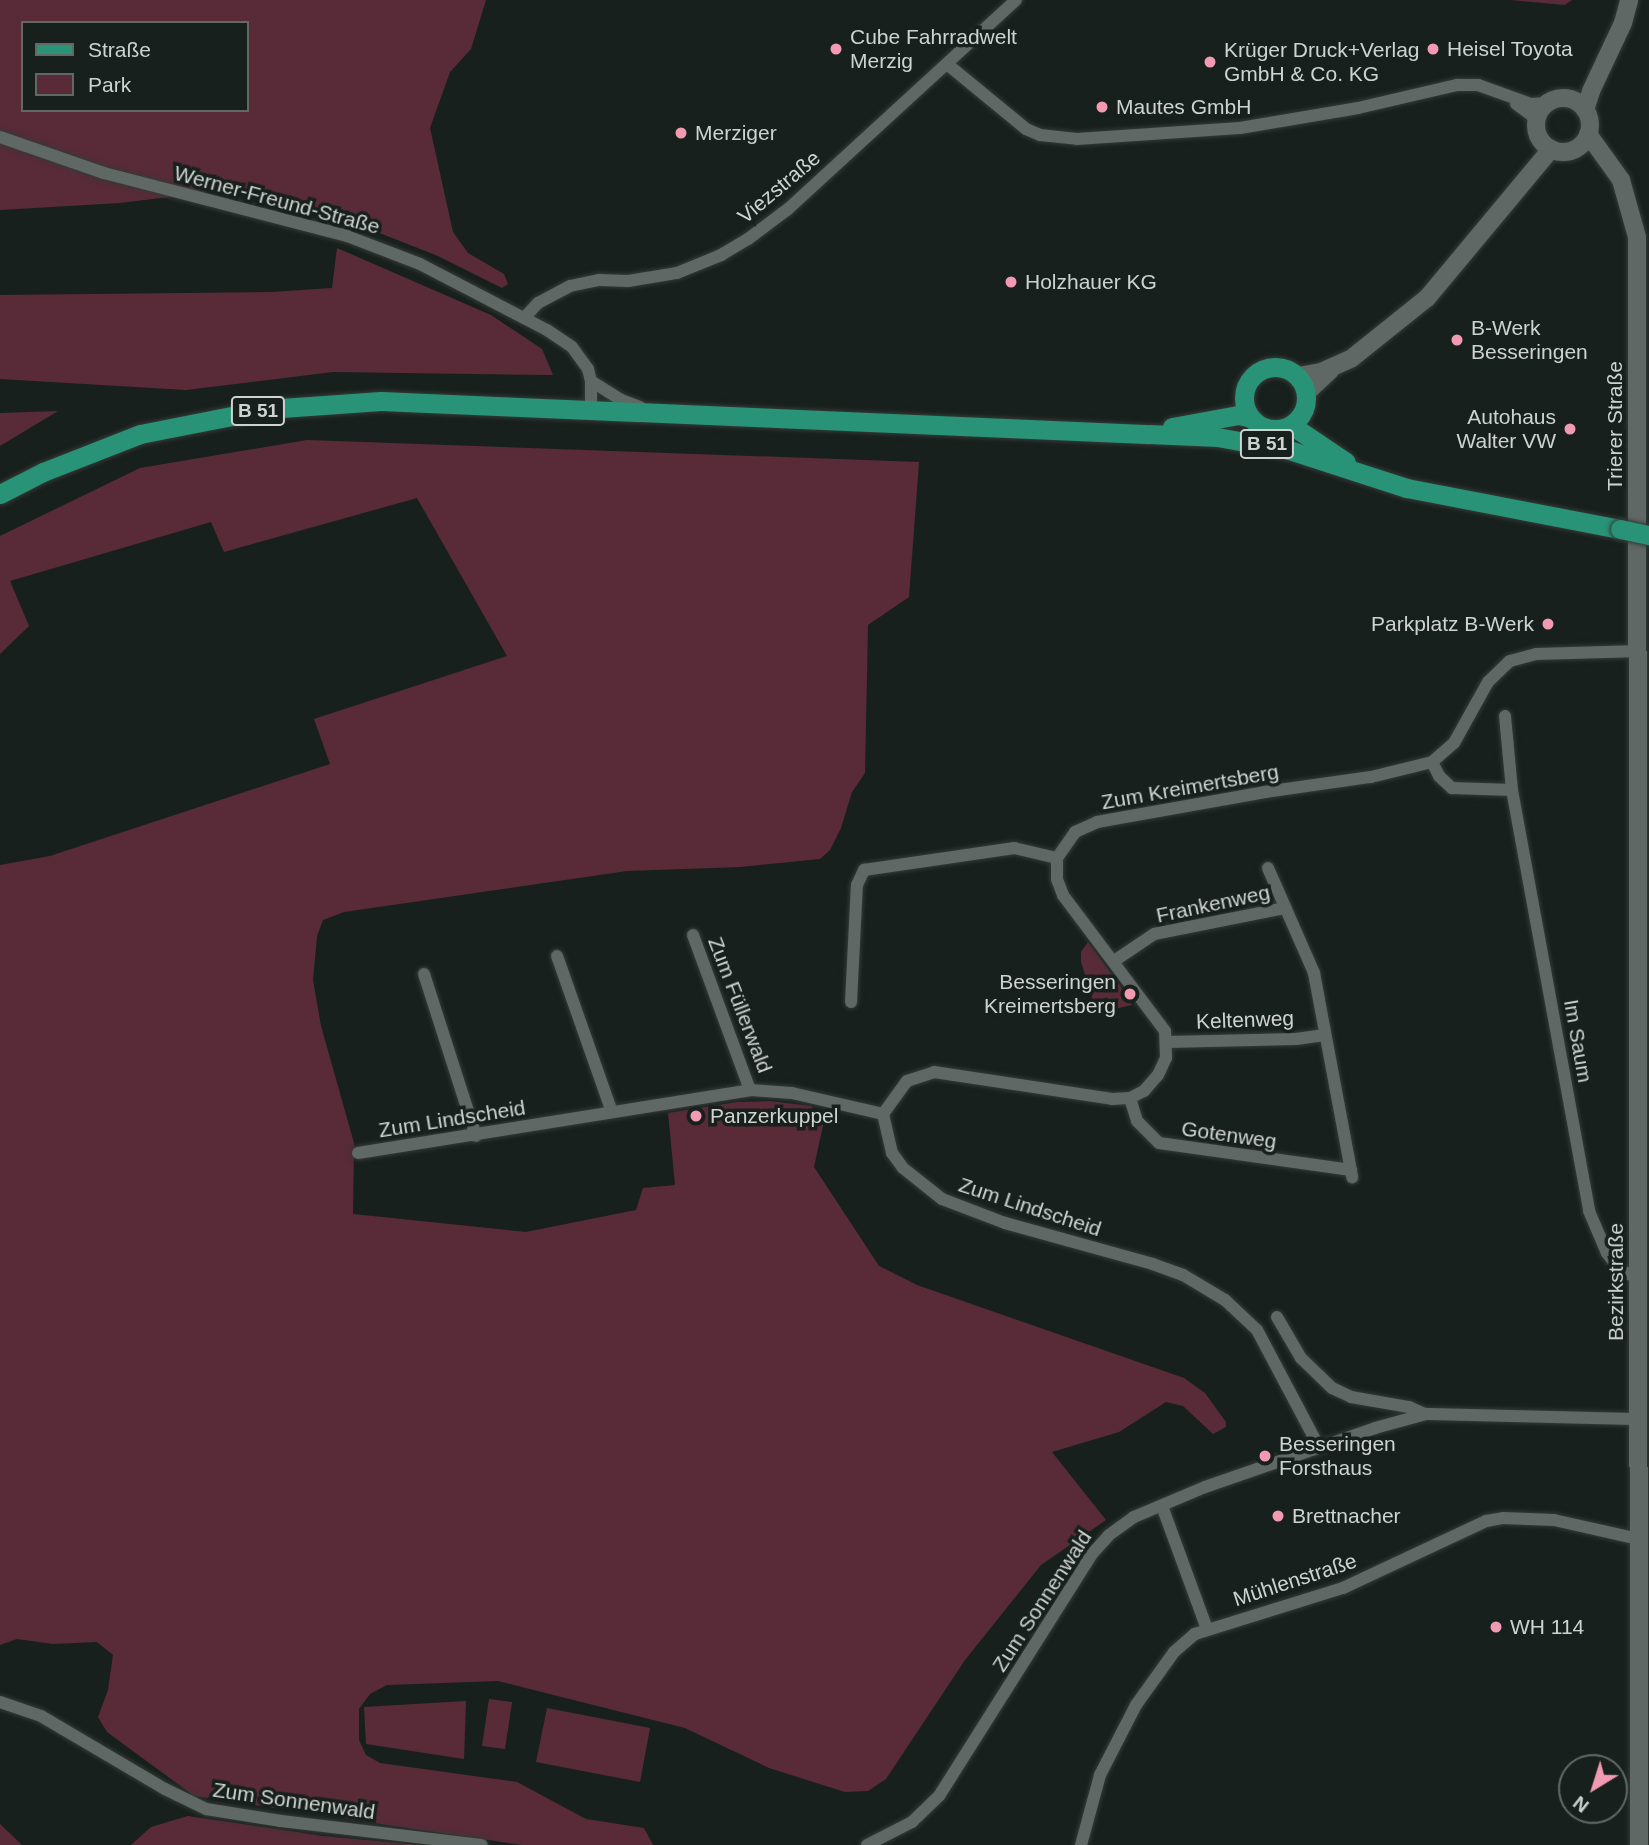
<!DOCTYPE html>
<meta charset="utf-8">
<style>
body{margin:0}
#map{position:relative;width:1649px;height:1845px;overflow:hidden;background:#18201d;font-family:Arial,sans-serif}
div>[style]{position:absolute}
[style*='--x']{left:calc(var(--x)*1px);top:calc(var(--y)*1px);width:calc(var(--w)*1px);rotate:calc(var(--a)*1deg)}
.green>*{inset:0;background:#592b39}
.roads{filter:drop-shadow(0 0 2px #343a37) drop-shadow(0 0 2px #343a37)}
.street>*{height:12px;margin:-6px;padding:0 6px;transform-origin:6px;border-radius:6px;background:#5f6864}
.secondary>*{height:18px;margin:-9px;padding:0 9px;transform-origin:9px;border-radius:9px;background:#5f6864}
.secondary>.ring{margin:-9px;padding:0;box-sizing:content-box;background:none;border:18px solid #5f6864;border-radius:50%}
.primary>*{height:19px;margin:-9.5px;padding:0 9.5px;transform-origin:9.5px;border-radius:9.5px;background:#289377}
.primary>.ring{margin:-9.5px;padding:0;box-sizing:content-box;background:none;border:19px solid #289377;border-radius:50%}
.bridges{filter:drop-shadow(0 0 2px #343a37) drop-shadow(0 0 2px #343a37)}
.primary-bridge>*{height:19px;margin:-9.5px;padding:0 9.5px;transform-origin:9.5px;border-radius:9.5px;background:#289377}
.dots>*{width:19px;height:19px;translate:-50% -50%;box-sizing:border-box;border:4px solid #18201d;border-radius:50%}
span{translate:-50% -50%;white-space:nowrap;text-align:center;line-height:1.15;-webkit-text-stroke:7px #18201d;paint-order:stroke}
.shield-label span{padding:2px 5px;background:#18201d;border:2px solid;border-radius:5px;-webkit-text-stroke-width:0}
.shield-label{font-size:19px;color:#ced3d0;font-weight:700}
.poi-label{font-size:21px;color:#ced3d0}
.left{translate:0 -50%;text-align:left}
.right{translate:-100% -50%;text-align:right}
.street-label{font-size:21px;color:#ced3d0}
.legend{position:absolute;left:21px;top:21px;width:228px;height:91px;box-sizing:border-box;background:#18201d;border:2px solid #616865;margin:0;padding:9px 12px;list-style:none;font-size:21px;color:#ced3d0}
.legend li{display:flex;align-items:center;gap:14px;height:35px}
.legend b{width:35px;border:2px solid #616865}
.north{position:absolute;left:1558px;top:1754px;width:70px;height:70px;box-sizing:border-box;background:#18201d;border:2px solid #616865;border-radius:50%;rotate:218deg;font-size:19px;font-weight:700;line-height:28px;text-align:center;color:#ced3d0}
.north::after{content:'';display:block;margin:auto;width:24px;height:32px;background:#f19ab1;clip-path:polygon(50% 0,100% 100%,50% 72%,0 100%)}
</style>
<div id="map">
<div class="green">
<div style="clip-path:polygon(evenodd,0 0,486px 0,471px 49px,450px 72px,430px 128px,453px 232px,468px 253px,504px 274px,508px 284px,502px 288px,438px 256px,349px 221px,226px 190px,120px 203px,0 210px,0 0,23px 23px,247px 23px,247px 110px,23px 110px,23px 23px)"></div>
<div style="clip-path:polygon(1510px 0,1572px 0,1565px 5px)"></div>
<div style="clip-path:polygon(337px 248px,491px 315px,542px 349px,553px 375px,333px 372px,186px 390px,0 379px,0 295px,272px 292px,332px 288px)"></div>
<div style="clip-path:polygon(58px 411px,0 446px,0 413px)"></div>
<div style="clip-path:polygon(307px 440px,919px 462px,909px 597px,868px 625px,865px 773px,852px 792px,841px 828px,830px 850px,820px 859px,740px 867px,627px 871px,344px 912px,323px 920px,317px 936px,313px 980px,321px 1026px,354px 1143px,353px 1214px,526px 1232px,636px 1210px,643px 1188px,675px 1185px,668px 1113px,737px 1102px,770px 1101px,811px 1106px,824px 1121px,814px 1167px,879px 1266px,917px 1285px,1184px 1378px,1205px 1393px,1226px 1422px,1226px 1427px,1213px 1434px,1183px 1406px,1166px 1402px,1119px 1432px,1052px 1452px,1106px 1520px,1041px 1565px,965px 1660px,886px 1779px,868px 1791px,845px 1792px,769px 1768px,685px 1728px,498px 1681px,387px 1685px,370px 1694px,359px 1709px,359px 1740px,366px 1755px,380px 1763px,517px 1782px,586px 1819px,644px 1828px,653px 1845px,521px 1845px,194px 1796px,107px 1732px,98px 1717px,108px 1690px,113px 1655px,97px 1642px,53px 1644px,17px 1639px,0 1645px,0 865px,50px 856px,330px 764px,314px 719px,507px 656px,417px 498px,224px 552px,211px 522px,10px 581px,29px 626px,0 654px,0 536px,140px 468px)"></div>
<div style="clip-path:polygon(1088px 942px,1129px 998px,1132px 1005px,1097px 1013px,1081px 962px,1081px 952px)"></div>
<div style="clip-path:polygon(489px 1699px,512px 1702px,505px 1749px,482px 1746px)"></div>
<div style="clip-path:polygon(466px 1701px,464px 1759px,366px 1744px,364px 1707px)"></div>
<div style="clip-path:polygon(547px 1708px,650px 1728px,640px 1782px,536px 1762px)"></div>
<div style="clip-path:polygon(188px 1816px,323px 1836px,420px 1845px,131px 1845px,151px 1827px)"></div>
<div style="clip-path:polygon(0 1824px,22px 1845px,0 1845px)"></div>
</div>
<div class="roads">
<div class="street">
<div style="--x:947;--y:64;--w:102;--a:39.4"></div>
<div style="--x:1026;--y:129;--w:15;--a:23"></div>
<div style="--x:1040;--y:135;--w:37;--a:6"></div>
<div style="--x:1077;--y:139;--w:163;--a:-3.9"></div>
<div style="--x:1240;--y:128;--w:120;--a:-9.6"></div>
<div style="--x:1358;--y:108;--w:102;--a:-13.1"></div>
<div style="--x:1457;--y:85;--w:21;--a:0"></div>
<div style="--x:1478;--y:85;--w:56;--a:19.7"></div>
<div style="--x:1531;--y:104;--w:16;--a:-4"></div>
<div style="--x:1516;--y:104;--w:26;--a:36"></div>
<div style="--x:0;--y:137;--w:110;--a:19.1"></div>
<div style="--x:104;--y:173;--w:251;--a:14.5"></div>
<div style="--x:347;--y:236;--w:78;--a:21"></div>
<div style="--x:420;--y:264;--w:143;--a:27.5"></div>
<div style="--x:547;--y:330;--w:30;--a:34"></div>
<div style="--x:572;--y:347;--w:27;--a:54"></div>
<div style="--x:588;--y:369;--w:12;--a:76"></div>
<div style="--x:591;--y:381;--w:29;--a:90"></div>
<div style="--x:524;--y:318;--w:21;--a:-47"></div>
<div style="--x:538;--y:303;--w:36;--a:-28"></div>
<div style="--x:570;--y:286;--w:30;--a:-12"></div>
<div style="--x:599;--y:280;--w:29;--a:2"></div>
<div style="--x:628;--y:281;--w:50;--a:-9.3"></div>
<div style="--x:677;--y:273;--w:48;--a:-22.2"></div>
<div style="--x:721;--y:255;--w:31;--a:-31"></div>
<div style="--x:748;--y:239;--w:50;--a:-36.9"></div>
<div style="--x:788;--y:209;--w:309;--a:-42.5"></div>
<div style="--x:591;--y:381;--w:36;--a:32"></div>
<div style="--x:621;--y:400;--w:20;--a:20"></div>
<div style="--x:1505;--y:716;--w:74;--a:84.6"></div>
<div style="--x:1512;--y:790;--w:428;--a:79.6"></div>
<div style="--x:1589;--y:1211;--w:46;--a:66.8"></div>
<div style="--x:1607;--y:1253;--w:20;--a:53"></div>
<div style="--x:1619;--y:1269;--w:22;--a:27"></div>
<div style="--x:1432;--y:762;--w:16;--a:63"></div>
<div style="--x:1439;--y:776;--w:18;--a:43"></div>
<div style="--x:1452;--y:788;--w:60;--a:1.9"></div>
<div style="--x:1268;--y:868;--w:115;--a:66.3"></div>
<div style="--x:1314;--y:973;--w:208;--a:79.4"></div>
<div style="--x:693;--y:935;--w:165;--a:69.8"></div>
<div style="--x:557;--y:956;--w:165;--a:70.6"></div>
<div style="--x:1114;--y:961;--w:48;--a:-34"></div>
<div style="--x:1154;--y:934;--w:134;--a:-11.2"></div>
<div style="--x:424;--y:974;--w:170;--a:72.2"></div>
<div style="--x:851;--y:1002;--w:117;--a:-87.1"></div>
<div style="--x:857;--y:885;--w:17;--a:-65"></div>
<div style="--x:864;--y:870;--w:152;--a:-8.3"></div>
<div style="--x:1014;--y:848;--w:44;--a:13.1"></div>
<div style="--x:1167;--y:1042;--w:129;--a:-1.3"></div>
<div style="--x:1296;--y:1039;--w:29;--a:-8"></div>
<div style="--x:1130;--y:1098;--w:24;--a:73"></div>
<div style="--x:1137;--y:1121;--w:31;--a:45"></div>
<div style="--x:1159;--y:1143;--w:194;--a:8"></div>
<div style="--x:358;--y:1153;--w:397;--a:-9.1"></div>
<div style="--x:750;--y:1090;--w:42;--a:4.1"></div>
<div style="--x:792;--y:1093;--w:93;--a:13"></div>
<div style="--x:1277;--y:1317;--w:48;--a:59.7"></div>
<div style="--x:1301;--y:1358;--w:43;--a:44.1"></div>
<div style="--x:1332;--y:1388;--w:21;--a:25"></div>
<div style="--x:1351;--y:1397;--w:59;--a:9.8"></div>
<div style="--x:1409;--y:1407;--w:17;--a:24"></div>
<div style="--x:1319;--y:1447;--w:132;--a:-117.9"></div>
<div style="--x:1257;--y:1330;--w:44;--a:-136.8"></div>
<div style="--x:1225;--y:1300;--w:49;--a:-149.2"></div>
<div style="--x:1183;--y:1275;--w:32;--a:-160"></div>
<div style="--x:1153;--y:1264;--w:154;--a:-164.5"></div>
<div style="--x:1005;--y:1223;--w:67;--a:-159.1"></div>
<div style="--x:942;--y:1199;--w:50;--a:-141.5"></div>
<div style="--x:903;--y:1168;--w:19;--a:-126"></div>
<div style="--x:892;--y:1153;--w:40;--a:-103"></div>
<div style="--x:883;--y:1114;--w:41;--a:-54"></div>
<div style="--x:907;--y:1081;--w:28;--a:-18"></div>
<div style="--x:934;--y:1072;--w:180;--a:8.6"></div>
<div style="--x:1112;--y:1099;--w:18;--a:-3"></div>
<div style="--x:1130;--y:1098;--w:16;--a:-27"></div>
<div style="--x:1144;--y:1091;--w:21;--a:-49"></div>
<div style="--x:1158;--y:1075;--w:19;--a:-65"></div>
<div style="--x:1166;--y:1058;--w:27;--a:-92"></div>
<div style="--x:1165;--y:1031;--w:170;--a:-126.9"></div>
<div style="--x:1063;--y:895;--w:17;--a:-111"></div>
<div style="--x:1057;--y:879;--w:21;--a:-90"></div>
<div style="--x:1057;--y:858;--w:32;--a:-55"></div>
<div style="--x:1075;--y:832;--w:24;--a:-24"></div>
<div style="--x:1097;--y:822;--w:171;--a:-10.1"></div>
<div style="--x:1265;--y:792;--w:107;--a:-8.1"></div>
<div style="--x:1371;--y:777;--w:63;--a:-13.8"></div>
<div style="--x:1432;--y:762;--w:29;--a:-41"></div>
<div style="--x:1454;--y:743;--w:70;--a:-60.9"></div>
<div style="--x:1488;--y:682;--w:30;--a:-44"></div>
<div style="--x:1510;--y:661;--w:27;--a:-15"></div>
<div style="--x:1536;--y:654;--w:104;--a:-1.7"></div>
<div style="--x:1162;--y:1506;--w:131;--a:69.9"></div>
<div style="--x:0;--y:1702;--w:43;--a:18.9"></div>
<div style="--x:41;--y:1716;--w:144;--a:30.5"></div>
<div style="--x:165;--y:1789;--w:46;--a:26"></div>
<div style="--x:206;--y:1809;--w:76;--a:9.1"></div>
<div style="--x:281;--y:1821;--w:202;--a:6.8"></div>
<div style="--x:867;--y:1845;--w:51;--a:-27.1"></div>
<div style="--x:912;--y:1822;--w:37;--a:-44"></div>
<div style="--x:939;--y:1796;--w:286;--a:-57.7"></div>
<div style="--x:1092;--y:1554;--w:25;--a:-48"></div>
<div style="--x:1109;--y:1535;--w:31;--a:-36"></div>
<div style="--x:1134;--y:1517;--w:77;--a:-22.9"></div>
<div style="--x:1205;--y:1487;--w:180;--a:-19.1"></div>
<div style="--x:1375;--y:1428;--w:53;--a:-15.4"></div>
<div style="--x:1426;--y:1414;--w:212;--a:1.4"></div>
<div style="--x:1081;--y:1845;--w:73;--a:-74.8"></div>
<div style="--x:1100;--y:1775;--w:79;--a:-62.8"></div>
<div style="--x:1136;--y:1705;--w:65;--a:-54.4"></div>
<div style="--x:1174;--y:1652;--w:28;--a:-41"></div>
<div style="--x:1195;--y:1634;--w:155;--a:-17.3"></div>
<div style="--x:1343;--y:1588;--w:158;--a:-25.1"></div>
<div style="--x:1486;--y:1521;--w:17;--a:-10"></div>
<div style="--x:1503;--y:1518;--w:51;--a:2.2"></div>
<div style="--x:1554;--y:1520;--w:86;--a:12.7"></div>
</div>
<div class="secondary">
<div class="ring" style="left:1536px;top:98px;width:36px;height:36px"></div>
<div style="--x:1585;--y:110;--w:20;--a:-72"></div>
<div style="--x:1591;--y:91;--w:75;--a:-64.8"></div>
<div style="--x:1623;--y:23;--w:24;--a:-75"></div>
<div style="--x:1588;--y:134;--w:57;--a:54.3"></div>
<div style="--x:1621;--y:180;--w:59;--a:74.3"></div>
<div style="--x:1637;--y:237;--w:1608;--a:89.93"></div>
<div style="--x:1298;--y:376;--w:23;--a:-10"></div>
<div style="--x:1321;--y:372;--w:34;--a:-24"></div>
<div style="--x:1352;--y:358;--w:96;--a:-38.7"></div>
<div style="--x:1427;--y:298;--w:194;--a:-50.2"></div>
<div style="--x:1306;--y:393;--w:33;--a:-43"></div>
</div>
<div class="primary">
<div class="ring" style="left:1244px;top:367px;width:43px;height:43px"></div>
<div style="--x:1291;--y:425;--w:66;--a:33.9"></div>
<div style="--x:1172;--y:427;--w:68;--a:-10.2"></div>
<div style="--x:1239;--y:415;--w:12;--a:14"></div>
<div style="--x:0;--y:494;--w:48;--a:-27.1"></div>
<div style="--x:43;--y:472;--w:104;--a:-21.4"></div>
<div style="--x:140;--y:434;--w:129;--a:-11.1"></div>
<div style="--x:267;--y:409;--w:114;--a:-4"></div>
<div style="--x:381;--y:401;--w:837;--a:2.47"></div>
<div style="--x:1217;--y:437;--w:73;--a:10.2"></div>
<div style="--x:1289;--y:450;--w:124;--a:17.9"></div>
<div style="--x:1407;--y:488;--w:217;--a:10.9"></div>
</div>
</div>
<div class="bridges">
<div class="primary-bridge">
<div style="--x:1620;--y:529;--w:30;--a:12"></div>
</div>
</div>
<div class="dots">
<div style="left:836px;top:49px;background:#f19ab1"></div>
<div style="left:1433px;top:49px;background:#f19ab1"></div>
<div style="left:1210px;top:62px;background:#f19ab1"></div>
<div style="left:1102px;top:107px;background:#f19ab1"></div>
<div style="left:681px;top:133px;background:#f19ab1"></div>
<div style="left:1011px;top:282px;background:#f19ab1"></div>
<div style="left:1457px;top:340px;background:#f19ab1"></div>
<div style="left:1570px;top:429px;background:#f19ab1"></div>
<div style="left:1548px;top:624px;background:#f19ab1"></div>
<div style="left:1130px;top:994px;background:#f19ab1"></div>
<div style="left:696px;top:1116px;background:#f19ab1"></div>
<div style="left:1265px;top:1456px;background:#f19ab1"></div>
<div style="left:1278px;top:1516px;background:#f19ab1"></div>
<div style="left:1496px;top:1627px;background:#f19ab1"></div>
</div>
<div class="shield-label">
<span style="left:258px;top:411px">B 51</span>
<span style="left:1267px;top:444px">B 51</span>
</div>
<div class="poi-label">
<span class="left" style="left:850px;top:49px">Cube Fahrradwelt<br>Merzig</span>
<span class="left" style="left:1447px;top:49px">Heisel Toyota</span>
<span class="left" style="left:1224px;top:62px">Krüger Druck+Verlag<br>GmbH &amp; Co. KG</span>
<span class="left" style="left:1116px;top:107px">Mautes GmbH</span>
<span class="left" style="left:695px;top:133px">Merziger</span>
<span class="left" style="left:1025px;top:282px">Holzhauer KG</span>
<span class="left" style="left:1471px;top:340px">B-Werk<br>Besseringen</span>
<span class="right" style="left:1556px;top:429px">Autohaus<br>Walter VW</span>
<span class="right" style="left:1534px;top:624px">Parkplatz B-Werk</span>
<span class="right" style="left:1116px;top:994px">Besseringen<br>Kreimertsberg</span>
<span class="left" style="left:710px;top:1116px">Panzerkuppel</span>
<span class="left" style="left:1279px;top:1456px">Besseringen<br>Forsthaus</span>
<span class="left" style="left:1292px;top:1516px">Brettnacher</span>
<span class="left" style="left:1510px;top:1627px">WH 114</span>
</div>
<div class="street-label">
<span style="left:779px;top:187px;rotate:-40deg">Viezstraße</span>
<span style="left:277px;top:200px;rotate:15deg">Werner-Freund-Straße</span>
<span style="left:1615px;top:426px;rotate:-90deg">Trierer Straße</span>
<span style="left:1190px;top:787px;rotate:-10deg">Zum Kreimertsberg</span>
<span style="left:1213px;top:904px;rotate:-12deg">Frankenweg</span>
<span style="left:740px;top:1005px;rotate:69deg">Zum Füllerwald</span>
<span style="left:1245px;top:1020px;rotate:-2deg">Keltenweg</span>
<span style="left:1578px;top:1041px;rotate:80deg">Im Saum</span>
<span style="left:452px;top:1119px;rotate:-9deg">Zum Lindscheid</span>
<span style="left:1229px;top:1135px;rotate:8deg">Gotenweg</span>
<span style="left:1030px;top:1207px;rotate:18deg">Zum Lindscheid</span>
<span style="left:1616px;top:1282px;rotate:-90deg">Bezirkstraße</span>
<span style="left:1295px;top:1580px;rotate:-18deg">Mühlenstraße</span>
<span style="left:1042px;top:1601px;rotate:-57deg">Zum Sonnenwald</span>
<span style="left:294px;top:1801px;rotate:8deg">Zum Sonnenwald</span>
</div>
<ul class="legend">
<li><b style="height:9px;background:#289377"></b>Straße</li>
<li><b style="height:19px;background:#592b39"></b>Park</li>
</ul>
<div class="north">N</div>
</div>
